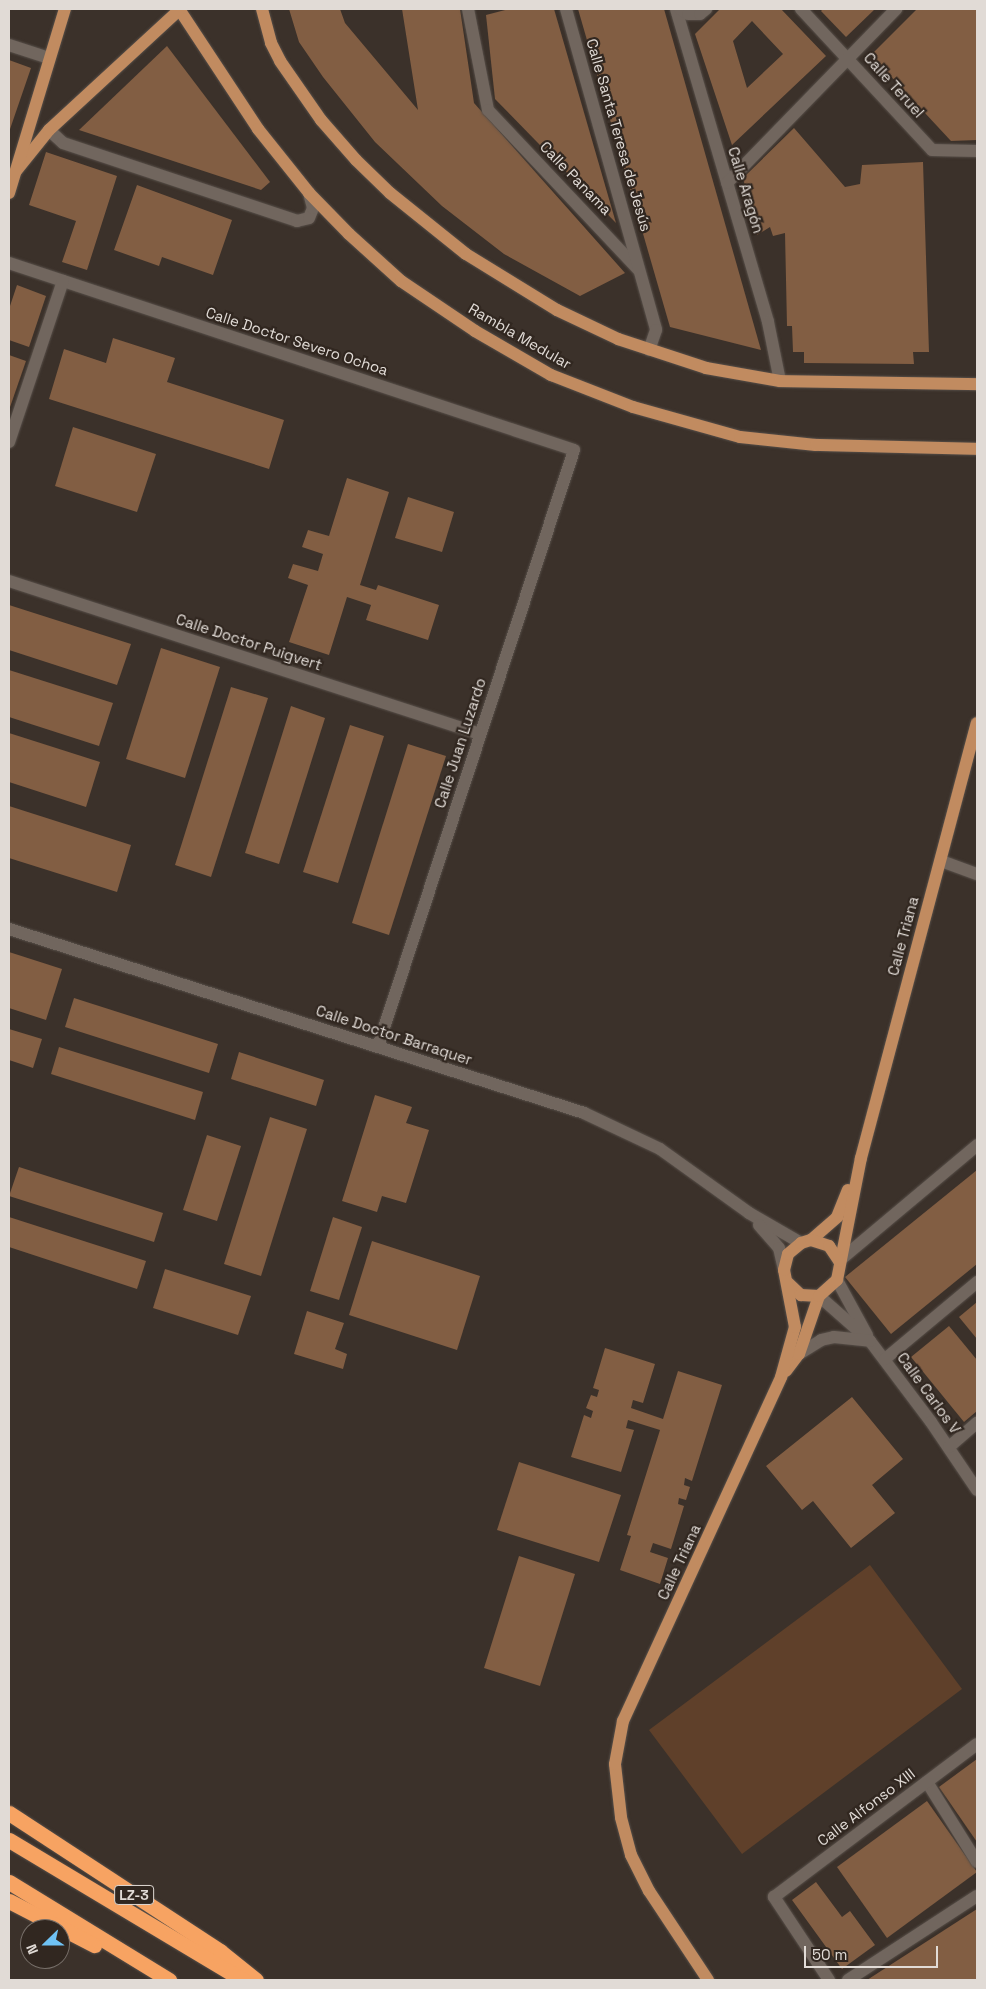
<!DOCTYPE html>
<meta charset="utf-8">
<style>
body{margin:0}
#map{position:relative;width:986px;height:1989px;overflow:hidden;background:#3b312a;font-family:"Space Grotesk",sans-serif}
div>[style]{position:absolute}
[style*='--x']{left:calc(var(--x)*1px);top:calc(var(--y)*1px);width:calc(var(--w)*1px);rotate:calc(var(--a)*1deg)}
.green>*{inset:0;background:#5f402a}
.building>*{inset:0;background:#825e43}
.roads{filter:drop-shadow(0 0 1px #574f49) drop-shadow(0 0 1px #574f49)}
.minor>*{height:12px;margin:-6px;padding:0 6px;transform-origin:6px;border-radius:6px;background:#71665e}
.major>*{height:12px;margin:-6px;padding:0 6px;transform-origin:6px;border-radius:6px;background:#c18b60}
.highway>*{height:15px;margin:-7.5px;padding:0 7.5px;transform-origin:7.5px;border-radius:7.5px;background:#f7a362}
span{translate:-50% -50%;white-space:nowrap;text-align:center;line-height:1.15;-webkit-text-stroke:4.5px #312720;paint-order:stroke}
.shield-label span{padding:1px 4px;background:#312720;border:1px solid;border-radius:4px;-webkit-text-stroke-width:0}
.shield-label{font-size:14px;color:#e1dbd6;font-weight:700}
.street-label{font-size:15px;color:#e1dbd6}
.frame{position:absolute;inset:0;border:10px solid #e1dbd6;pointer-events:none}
.north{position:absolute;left:20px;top:1919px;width:50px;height:50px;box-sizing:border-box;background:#312720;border:1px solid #776f69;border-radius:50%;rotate:248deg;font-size:14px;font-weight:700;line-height:20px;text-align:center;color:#e1dbd6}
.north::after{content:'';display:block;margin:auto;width:18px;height:22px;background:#6fc2f4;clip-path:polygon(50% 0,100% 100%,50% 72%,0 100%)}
.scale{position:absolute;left:804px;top:1946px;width:134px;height:22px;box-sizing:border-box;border:2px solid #e1dbd6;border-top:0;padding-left:6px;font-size:15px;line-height:18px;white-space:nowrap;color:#e1dbd6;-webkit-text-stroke:4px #312720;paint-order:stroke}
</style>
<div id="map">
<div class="green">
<div style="clip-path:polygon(870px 1565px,962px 1689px,742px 1854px,649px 1730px)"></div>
</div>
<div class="building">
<div style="clip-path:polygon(289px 9px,340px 9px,345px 23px,418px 110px,402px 9px,460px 9px,474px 103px,625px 273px,580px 296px,504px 254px,442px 206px,375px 142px,323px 77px,299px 42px)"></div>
<div style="clip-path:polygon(509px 9px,554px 9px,616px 223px,495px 99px,486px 15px)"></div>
<div style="clip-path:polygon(578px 9px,664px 9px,761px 350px,670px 327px)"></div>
<div style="clip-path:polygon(evenodd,720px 9px,781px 9px,826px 56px,732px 145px,695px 34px,720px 9px,752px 21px,783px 54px,747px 88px,733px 41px,752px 21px)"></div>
<div style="clip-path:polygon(823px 9px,875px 9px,846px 37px,821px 11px)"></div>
<div style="clip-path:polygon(917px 9px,977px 9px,977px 140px,951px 141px,871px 55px)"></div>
<div style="clip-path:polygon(167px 46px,270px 182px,261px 190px,79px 130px)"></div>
<div style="clip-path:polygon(9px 60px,31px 68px,9px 132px)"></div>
<div style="clip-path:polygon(794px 128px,845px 187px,860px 184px,862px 165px,923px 162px,929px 352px,913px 352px,914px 364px,804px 363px,804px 352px,793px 352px,792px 326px,787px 326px,785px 233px,773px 236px,770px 227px,757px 235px,743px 178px)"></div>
<div style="clip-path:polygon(46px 152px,117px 176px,87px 270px,62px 262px,76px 221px,29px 205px)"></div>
<div style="clip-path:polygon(137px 185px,232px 220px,213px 275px,162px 257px,159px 266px,114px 250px)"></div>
<div style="clip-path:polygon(17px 285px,46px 296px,29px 347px,9px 340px,9px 309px)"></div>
<div style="clip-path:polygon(113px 338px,175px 358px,167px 382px,284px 420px,269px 469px,49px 399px,64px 349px,106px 363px)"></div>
<div style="clip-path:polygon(9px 355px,26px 361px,9px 410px)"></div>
<div style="clip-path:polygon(73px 427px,156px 454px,137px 512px,55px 486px)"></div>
<div style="clip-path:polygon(347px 478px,389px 492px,360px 585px,376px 590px,378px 585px,439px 605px,428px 640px,366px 620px,371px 605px,347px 597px,329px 655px,289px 642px,308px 585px,288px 578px,293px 564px,318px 571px,323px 554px,302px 547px,308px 530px,329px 536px)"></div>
<div style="clip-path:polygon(408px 497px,454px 512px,442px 552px,395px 538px)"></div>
<div style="clip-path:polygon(9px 605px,131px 644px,117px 685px,9px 650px)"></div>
<div style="clip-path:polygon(161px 648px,220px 667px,185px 778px,126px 759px)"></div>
<div style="clip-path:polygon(9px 670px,113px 703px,99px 746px,9px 717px)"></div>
<div style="clip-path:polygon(231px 687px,268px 698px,211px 877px,175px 865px)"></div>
<div style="clip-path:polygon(291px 706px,325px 718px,279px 864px,245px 853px)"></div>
<div style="clip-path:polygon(350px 725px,384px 736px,338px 883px,303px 872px)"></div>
<div style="clip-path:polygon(9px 733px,100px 762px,86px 807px,9px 782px)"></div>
<div style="clip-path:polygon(408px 744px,446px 756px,389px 935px,352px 923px)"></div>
<div style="clip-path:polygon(9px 806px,131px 845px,117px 892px,9px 858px)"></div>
<div style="clip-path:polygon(9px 952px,62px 969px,46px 1020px,9px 1008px)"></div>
<div style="clip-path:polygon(74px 998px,218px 1044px,209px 1073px,65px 1027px)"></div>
<div style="clip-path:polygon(9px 1029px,42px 1039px,33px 1068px,9px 1060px)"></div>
<div style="clip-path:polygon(59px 1047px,203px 1092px,195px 1120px,51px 1074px)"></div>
<div style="clip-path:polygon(239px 1052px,324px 1080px,316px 1106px,231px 1079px)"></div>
<div style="clip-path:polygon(375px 1095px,412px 1107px,406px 1123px,429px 1130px,406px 1203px,382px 1196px,377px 1212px,342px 1201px)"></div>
<div style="clip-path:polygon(270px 1117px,307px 1129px,261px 1276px,224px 1264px)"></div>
<div style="clip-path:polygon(207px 1135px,241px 1146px,217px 1221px,183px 1210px)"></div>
<div style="clip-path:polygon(19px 1167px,163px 1213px,154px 1242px,9px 1196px)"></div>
<div style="clip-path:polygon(977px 1170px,977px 1264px,891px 1334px,845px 1277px)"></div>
<div style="clip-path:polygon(9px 1217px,146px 1261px,137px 1289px,9px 1247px)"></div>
<div style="clip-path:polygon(333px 1217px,362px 1227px,339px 1300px,310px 1291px)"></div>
<div style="clip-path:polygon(372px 1241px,480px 1276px,457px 1350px,349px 1315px)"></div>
<div style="clip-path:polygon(165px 1269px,251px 1296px,238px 1335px,153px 1308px)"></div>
<div style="clip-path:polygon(977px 1302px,977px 1339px,959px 1317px)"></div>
<div style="clip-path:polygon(307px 1311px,344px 1323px,335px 1349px,347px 1354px,343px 1369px,294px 1354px)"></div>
<div style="clip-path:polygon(949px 1326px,977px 1360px,977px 1411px,964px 1422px,911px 1357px)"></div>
<div style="clip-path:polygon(605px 1348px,655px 1364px,643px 1403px,633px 1400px,631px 1408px,663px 1419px,678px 1371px,722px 1385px,692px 1481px,685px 1478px,684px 1485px,690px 1487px,686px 1500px,679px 1498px,678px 1504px,684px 1506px,671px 1549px,653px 1543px,650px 1552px,668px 1558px,660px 1584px,620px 1570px,631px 1536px,627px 1535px,660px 1430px,628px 1420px,626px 1428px,634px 1430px,621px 1472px,571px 1457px,584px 1415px,591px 1418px,593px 1411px,586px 1408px,591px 1395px,597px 1397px,599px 1390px,593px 1388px)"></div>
<div style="clip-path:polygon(852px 1397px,903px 1459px,872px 1485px,895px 1513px,851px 1548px,813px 1501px,802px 1510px,766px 1466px)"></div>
<div style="clip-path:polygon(519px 1462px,621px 1495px,599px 1562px,497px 1530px)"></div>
<div style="clip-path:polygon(519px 1556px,575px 1574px,540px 1686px,484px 1668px)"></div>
<div style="clip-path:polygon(977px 1759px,977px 1842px,939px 1787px)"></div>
<div style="clip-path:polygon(927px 1801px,977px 1872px,887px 1938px,837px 1867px)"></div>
<div style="clip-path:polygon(816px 1882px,842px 1917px,850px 1911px,875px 1945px,842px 1969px,792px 1900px)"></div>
<div style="clip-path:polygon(977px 1909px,977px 1980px,867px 1980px)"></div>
</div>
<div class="roads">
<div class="minor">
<div style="--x:468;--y:9;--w:103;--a:78.8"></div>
<div style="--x:488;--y:110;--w:219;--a:46.7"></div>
<div style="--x:566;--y:9;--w:333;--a:74.3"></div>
<div style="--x:656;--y:330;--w:21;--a:109"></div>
<div style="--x:676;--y:9;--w:326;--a:73.6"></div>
<div style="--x:768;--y:322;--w:60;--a:78.5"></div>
<div style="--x:680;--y:9;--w:9;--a:32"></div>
<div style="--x:688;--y:14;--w:12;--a:0"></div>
<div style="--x:700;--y:14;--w:8;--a:-40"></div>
<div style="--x:801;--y:9;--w:192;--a:47.1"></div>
<div style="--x:932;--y:150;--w:45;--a:1.3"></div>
<div style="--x:9;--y:45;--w:42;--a:18"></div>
<div style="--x:49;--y:130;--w:19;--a:43"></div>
<div style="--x:63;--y:143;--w:247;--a:18.4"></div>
<div style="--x:297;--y:221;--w:12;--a:-14"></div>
<div style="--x:309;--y:218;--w:11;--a:-68"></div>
<div style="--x:313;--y:208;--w:16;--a:-105"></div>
<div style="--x:727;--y:183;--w:243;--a:-45.8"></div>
<div style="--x:9;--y:263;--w:595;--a:18.31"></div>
<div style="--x:574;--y:450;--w:627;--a:108.2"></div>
<div style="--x:9;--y:442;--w:170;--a:-71.5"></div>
<div style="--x:9;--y:581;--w:495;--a:18"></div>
<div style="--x:941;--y:861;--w:38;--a:20"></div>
<div style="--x:9;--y:929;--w:604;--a:17.74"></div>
<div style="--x:584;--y:1113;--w:84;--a:25.3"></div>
<div style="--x:660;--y:1149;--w:110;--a:35.7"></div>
<div style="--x:749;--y:1213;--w:60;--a:30"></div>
<div style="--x:759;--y:1225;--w:30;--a:49"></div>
<div style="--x:779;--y:1248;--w:23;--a:77"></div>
<div style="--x:839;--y:1261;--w:180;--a:-40"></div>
<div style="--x:837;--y:1280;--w:63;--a:61.4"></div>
<div style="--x:819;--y:1296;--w:68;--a:41.4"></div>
<div style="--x:870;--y:1341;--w:101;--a:53"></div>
<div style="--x:931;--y:1422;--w:82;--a:55.9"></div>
<div style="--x:799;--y:1354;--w:26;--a:-32"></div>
<div style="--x:821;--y:1340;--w:13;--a:-13"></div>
<div style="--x:834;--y:1337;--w:36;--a:6"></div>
<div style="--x:885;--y:1359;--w:120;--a:-39.9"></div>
<div style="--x:949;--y:1447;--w:37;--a:-41"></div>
<div style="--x:927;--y:1782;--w:94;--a:58"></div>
<div style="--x:829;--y:1980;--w:100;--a:-123.5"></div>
<div style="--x:774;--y:1897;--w:254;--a:-37"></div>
<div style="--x:848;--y:1980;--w:154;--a:-33.1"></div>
</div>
<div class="major">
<div style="--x:179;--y:9;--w:144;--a:56.6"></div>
<div style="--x:258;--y:129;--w:82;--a:51.4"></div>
<div style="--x:309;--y:193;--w:57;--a:45.7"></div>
<div style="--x:349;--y:234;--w:70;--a:42.1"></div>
<div style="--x:401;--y:281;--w:89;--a:34"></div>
<div style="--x:475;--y:331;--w:88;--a:30.1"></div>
<div style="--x:551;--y:375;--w:88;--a:21.3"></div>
<div style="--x:633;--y:407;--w:111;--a:15.7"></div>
<div style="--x:740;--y:437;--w:76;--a:6"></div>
<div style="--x:816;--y:445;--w:161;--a:1.4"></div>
<div style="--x:262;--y:9;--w:35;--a:75"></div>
<div style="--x:271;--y:43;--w:20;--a:63"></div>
<div style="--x:280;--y:61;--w:72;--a:55.2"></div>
<div style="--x:321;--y:120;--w:53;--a:48.8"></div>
<div style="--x:356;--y:160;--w:47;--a:44.1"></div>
<div style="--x:390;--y:193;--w:97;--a:38.8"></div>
<div style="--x:466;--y:254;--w:107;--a:31.6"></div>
<div style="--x:557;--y:310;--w:68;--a:25.4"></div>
<div style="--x:618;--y:339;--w:93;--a:18.2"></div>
<div style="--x:706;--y:368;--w:75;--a:10"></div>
<div style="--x:780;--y:381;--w:197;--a:0.9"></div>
<div style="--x:16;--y:171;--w:53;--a:-51.2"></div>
<div style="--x:49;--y:130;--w:178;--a:-42.7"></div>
<div style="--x:9;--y:193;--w:192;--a:-73.1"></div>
<div style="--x:811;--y:1240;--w:35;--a:-41"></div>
<div style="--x:837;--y:1217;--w:29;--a:-68"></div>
<div style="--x:788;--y:1283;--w:18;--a:43"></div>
<div style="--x:801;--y:1295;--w:18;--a:3"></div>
<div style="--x:786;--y:1371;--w:21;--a:-53"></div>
<div style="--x:799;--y:1354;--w:61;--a:-71"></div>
<div style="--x:819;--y:1296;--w:24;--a:-42"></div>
<div style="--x:837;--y:1280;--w:124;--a:-78.9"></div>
<div style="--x:861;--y:1158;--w:450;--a:-75.1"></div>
<div style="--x:708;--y:1980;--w:107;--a:-123.5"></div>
<div style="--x:649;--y:1891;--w:40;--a:-116.6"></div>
<div style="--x:631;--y:1855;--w:39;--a:-105"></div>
<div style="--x:621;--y:1817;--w:53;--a:-96.5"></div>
<div style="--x:615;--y:1764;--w:44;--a:-79.5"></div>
<div style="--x:623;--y:1721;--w:379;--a:-65.3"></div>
<div style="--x:781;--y:1377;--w:52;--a:-74.4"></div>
<div style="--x:795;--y:1327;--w:58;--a:-100.9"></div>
<div style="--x:784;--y:1270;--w:16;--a:-76"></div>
<div style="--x:788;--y:1254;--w:17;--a:-40"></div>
<div style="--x:801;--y:1243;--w:10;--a:-17"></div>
<div style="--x:811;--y:1240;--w:19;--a:18"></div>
<div style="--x:829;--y:1246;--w:18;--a:56"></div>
</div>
<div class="highway">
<div style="--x:9;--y:1813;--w:252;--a:33.2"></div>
<div style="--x:220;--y:1951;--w:46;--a:38.9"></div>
<div style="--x:9;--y:1840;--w:273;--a:30.9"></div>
<div style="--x:9;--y:1882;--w:188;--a:31.5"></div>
<div style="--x:9;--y:1901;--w:96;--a:27.4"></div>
</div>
</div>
<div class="shield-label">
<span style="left:134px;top:1895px">LZ-3</span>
</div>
<div class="street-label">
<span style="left:894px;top:85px;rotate:48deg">Calle Teruel</span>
<span style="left:619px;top:135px;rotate:74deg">Calle Santa Teresa de Jesús</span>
<span style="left:576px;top:178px;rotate:46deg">Calle Panama</span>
<span style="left:746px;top:190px;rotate:73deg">Calle Aragón</span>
<span style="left:520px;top:336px;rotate:30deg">Rambla Medular</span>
<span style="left:297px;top:341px;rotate:18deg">Calle Doctor Severo Ochoa</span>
<span style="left:249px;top:642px;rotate:18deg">Calle Doctor Puigvert</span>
<span style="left:460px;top:743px;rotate:-72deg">Calle Juan Luzardo</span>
<span style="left:903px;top:936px;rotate:-75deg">Calle Triana</span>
<span style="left:394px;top:1035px;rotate:18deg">Calle Doctor Barraquer</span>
<span style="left:929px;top:1393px;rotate:54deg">Calle Carlos V</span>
<span style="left:679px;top:1562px;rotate:-65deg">Calle Triana</span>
<span style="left:866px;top:1807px;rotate:-37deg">Calle Alfonso XIII</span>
</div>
<div class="frame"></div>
<div class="north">N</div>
<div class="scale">50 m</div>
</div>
